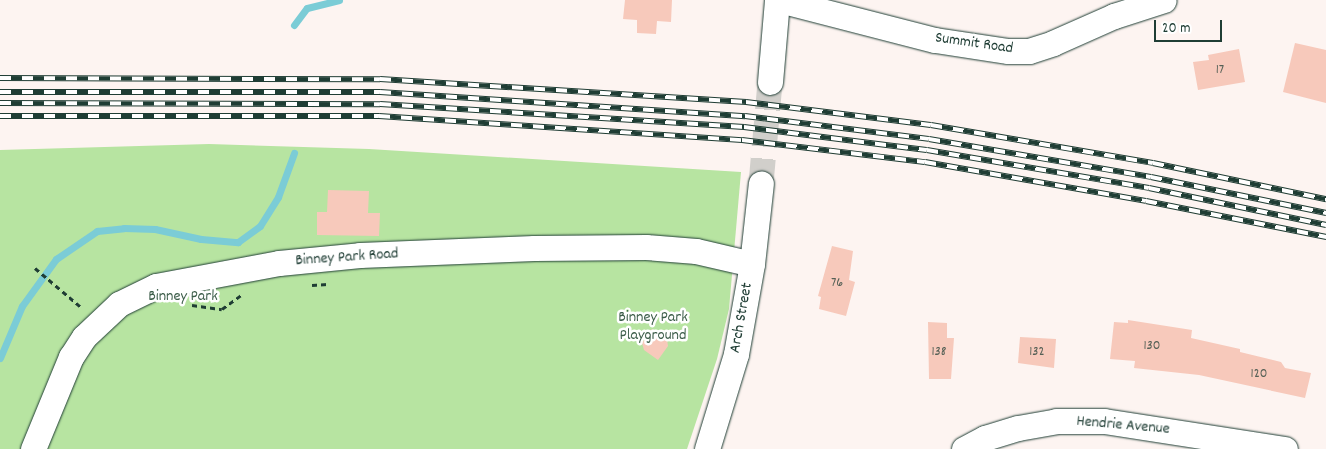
<!DOCTYPE html>
<style>
body{margin:0}
#map{position:relative;width:1326px;height:449px;overflow:hidden;background:#fdf4f1;font-family:Dekko,sans-serif}
div>[style]{position:absolute}
[style*='--x']{left:calc(var(--x)*1px);top:calc(var(--y)*1px);width:calc(var(--w)*1px);rotate:calc(var(--a)*1deg)}
.green>*{inset:0;background:#b7e4a1}
.stream>*{height:7px;margin:-3.5px;padding:0 3.5px;transform-origin:3.5px;border-radius:3.5px;background:#7bccd6}
.building>*{inset:0;background:#f7c9bb}
.minor-tunnel>*{height:25px;margin-top:-12.5px;transform-origin:0;background:repeating-linear-gradient(90deg,#d1cfcb 0 25px,transparent 0 37px)}
.path>*{height:3px;margin-top:-1.5px;transform-origin:0;background:repeating-linear-gradient(90deg,#1f3d34 0 5px,transparent 0 9px)}
.roads{filter:drop-shadow(0 0 1px #1f3d34) drop-shadow(0 0 1px #1f3d34)}
.minor>*{height:25px;margin:-12.5px;padding:0 12.5px;transform-origin:12.5px;border-radius:12.5px;background:#fff}
.rail>*{height:5.5px;margin-top:-2.75px;transform-origin:0;background:repeating-linear-gradient(90deg,#fff 0 11px,#1f3d34 0 22px);box-sizing:border-box;border-block:1px solid #1f3d34}
span{translate:-50% -50%;white-space:nowrap;text-align:center;line-height:1.15;-webkit-text-stroke:5px #fff;paint-order:stroke}
.number-label{font-size:14px;color:#556056}
.number-label span{-webkit-text-stroke-width:0}
.street-label{font-size:16px;color:#1f3d34}
.park-label{font-size:16px;color:#3d5e4a}
.scale{position:absolute;left:1154px;top:20px;width:68px;height:22px;box-sizing:border-box;border:2px solid #1f3d34;border-top:0;padding-left:6px;font-size:15px;line-height:18px;white-space:nowrap;color:#1f3d34;-webkit-text-stroke:4px #fff;paint-order:stroke}
</style>
<div id="map">
<div class="green">
<div style="clip-path:polygon(209px 144px,369px 149px,741px 172px,729px 309px,717px 359px,687px 449px,0 449px,0 150px)"></div>
</div>
<div class="stream">
<div style="--x:294;--y:25;--w:21;--a:-53"></div>
<div style="--x:307;--y:8;--w:33;--a:-14"></div>
<div style="--x:0;--y:358;--w:56;--a:-67.1"></div>
<div style="--x:22;--y:306;--w:58;--a:-54.1"></div>
<div style="--x:56;--y:259;--w:50;--a:-34.3"></div>
<div style="--x:97;--y:231;--w:27;--a:-6"></div>
<div style="--x:124;--y:228;--w:31;--a:2"></div>
<div style="--x:155;--y:229;--w:47;--a:12.3"></div>
<div style="--x:201;--y:239;--w:37;--a:5"></div>
<div style="--x:238;--y:242;--w:27;--a:-36"></div>
<div style="--x:260;--y:226;--w:34;--a:-58"></div>
<div style="--x:278;--y:197;--w:47;--a:-70"></div>
</div>
<div class="building">
<div style="clip-path:polygon(625px 0,672px 0,671px 22px,657px 21px,656px 34px,637px 33px,637px 20px,623px 19px)"></div>
<div style="clip-path:polygon(1295px 43px,1326px 50px,1326px 103px,1283px 92px)"></div>
<div style="clip-path:polygon(1239px 49px,1245px 82px,1198px 90px,1193px 62px,1209px 60px,1208px 55px)"></div>
<div style="clip-path:polygon(328px 190px,369px 191px,368px 213px,380px 213px,379px 236px,317px 235px,317px 212px,327px 212px)"></div>
<div style="clip-path:polygon(832px 246px,853px 251px,849px 280px,855px 282px,846px 316px,819px 309px,821px 297px,818px 296px)"></div>
<div style="clip-path:polygon(1128px 320px,1192px 330px,1191px 338px,1240px 349px,1240px 352px,1281px 362px,1285px 368px,1311px 373px,1305px 398px,1199px 375px,1134px 368px,1135px 361px,1110px 359px,1114px 322px,1128px 323px)"></div>
<div style="clip-path:polygon(928px 322px,947px 323px,947px 338px,954px 338px,951px 379px,929px 379px)"></div>
<div style="clip-path:polygon(652px 329px,667px 339px,668px 346px,658px 360px,644px 350px,642px 343px)"></div>
<div style="clip-path:polygon(1020px 337px,1056px 339px,1054px 368px,1018px 363px)"></div>
</div>
<div class="minor-tunnel">
<div style="--x:761;--y:183;--w:101;--a:-84.9"></div>
</div>
<div class="path">
<div style="--x:35;--y:268;--w:62;--a:40.4"></div>
<div style="--x:312;--y:285;--w:16;--a:-4"></div>
<div style="--x:192;--y:305;--w:30;--a:8"></div>
<div style="--x:222;--y:309;--w:24;--a:-36"></div>
</div>
<div class="roads">
<div class="minor">
<div style="--x:779;--y:0;--w:161;--a:14.4"></div>
<div style="--x:935;--y:40;--w:74;--a:8.6"></div>
<div style="--x:1008;--y:51;--w:21;--a:0"></div>
<div style="--x:1029;--y:51;--w:25;--a:-18"></div>
<div style="--x:1053;--y:43;--w:67;--a:-23.9"></div>
<div style="--x:1114;--y:16;--w:52;--a:-17.7"></div>
<div style="--x:770;--y:82;--w:82;--a:-85.1"></div>
<div style="--x:33;--y:449;--w:100;--a:-67.6"></div>
<div style="--x:71;--y:357;--w:24;--a:-57"></div>
<div style="--x:84;--y:337;--w:48;--a:-43.3"></div>
<div style="--x:119;--y:304;--w:41;--a:-25.9"></div>
<div style="--x:156;--y:286;--w:125;--a:-10.6"></div>
<div style="--x:279;--y:263;--w:81;--a:-5.6"></div>
<div style="--x:360;--y:255;--w:174;--a:-2.3"></div>
<div style="--x:534;--y:248;--w:112;--a:-0.5"></div>
<div style="--x:646;--y:247;--w:50;--a:4.6"></div>
<div style="--x:696;--y:251;--w:57;--a:13.1"></div>
<div style="--x:707;--y:449;--w:99;--a:-73"></div>
<div style="--x:736;--y:354;--w:91;--a:-79.9"></div>
<div style="--x:752;--y:264;--w:81;--a:-83.7"></div>
<div style="--x:964;--y:449;--w:24;--a:-28"></div>
<div style="--x:985;--y:438;--w:34;--a:-17"></div>
<div style="--x:1018;--y:428;--w:39;--a:-10"></div>
<div style="--x:1056;--y:421;--w:48;--a:0"></div>
<div style="--x:1104;--y:421;--w:183;--a:8.8"></div>
</div>
</div>
<div class="rail">
<div style="--x:0;--y:78;--w:380;--a:0.2"></div>
<div style="--x:380;--y:79;--w:367;--a:3.6"></div>
<div style="--x:746;--y:102;--w:186;--a:7.1"></div>
<div style="--x:931;--y:125;--w:225;--a:9.7"></div>
<div style="--x:1153;--y:163;--w:177;--a:11.8"></div>
<div style="--x:0;--y:92;--w:380;--a:0"></div>
<div style="--x:380;--y:92;--w:366;--a:3.8"></div>
<div style="--x:745;--y:116;--w:185;--a:7.1"></div>
<div style="--x:929;--y:139;--w:225;--a:9.7"></div>
<div style="--x:1151;--y:177;--w:179;--a:11.6"></div>
<div style="--x:0;--y:103;--w:380;--a:0.2"></div>
<div style="--x:380;--y:104;--w:365;--a:3.6"></div>
<div style="--x:744;--y:127;--w:184;--a:7.2"></div>
<div style="--x:927;--y:150;--w:225;--a:9.7"></div>
<div style="--x:1149;--y:188;--w:181;--a:11.8"></div>
<div style="--x:0;--y:116;--w:379;--a:0"></div>
<div style="--x:379;--y:116;--w:364;--a:3.8"></div>
<div style="--x:742;--y:140;--w:184;--a:6.9"></div>
<div style="--x:925;--y:162;--w:224;--a:10"></div>
<div style="--x:1146;--y:201;--w:184;--a:11.3"></div>
</div>
<div class="number-label">
<span style="left:1220px;top:70px">17</span>
<span style="left:837px;top:283px">76</span>
<span style="left:1152px;top:346px">130</span>
<span style="left:939px;top:352px">138</span>
<span style="left:1037px;top:352px">132</span>
<span style="left:1259px;top:374px">120</span>
</div>
<div class="street-label">
<span style="left:974px;top:44px;rotate:8deg">Summit Road</span>
<span style="left:347px;top:258px;rotate:-4deg">Binney Park Road</span>
<span style="left:742px;top:318px;rotate:-80deg">Arch Street</span>
<span style="left:1123px;top:426px;rotate:5deg">Hendrie Avenue</span>
</div>
<div class="park-label">
<span style="left:183px;top:297px">Binney Park</span>
<span style="left:653px;top:327px">Binney Park<br>Playground</span>
</div>
<div class="scale">20 m</div>
</div>
